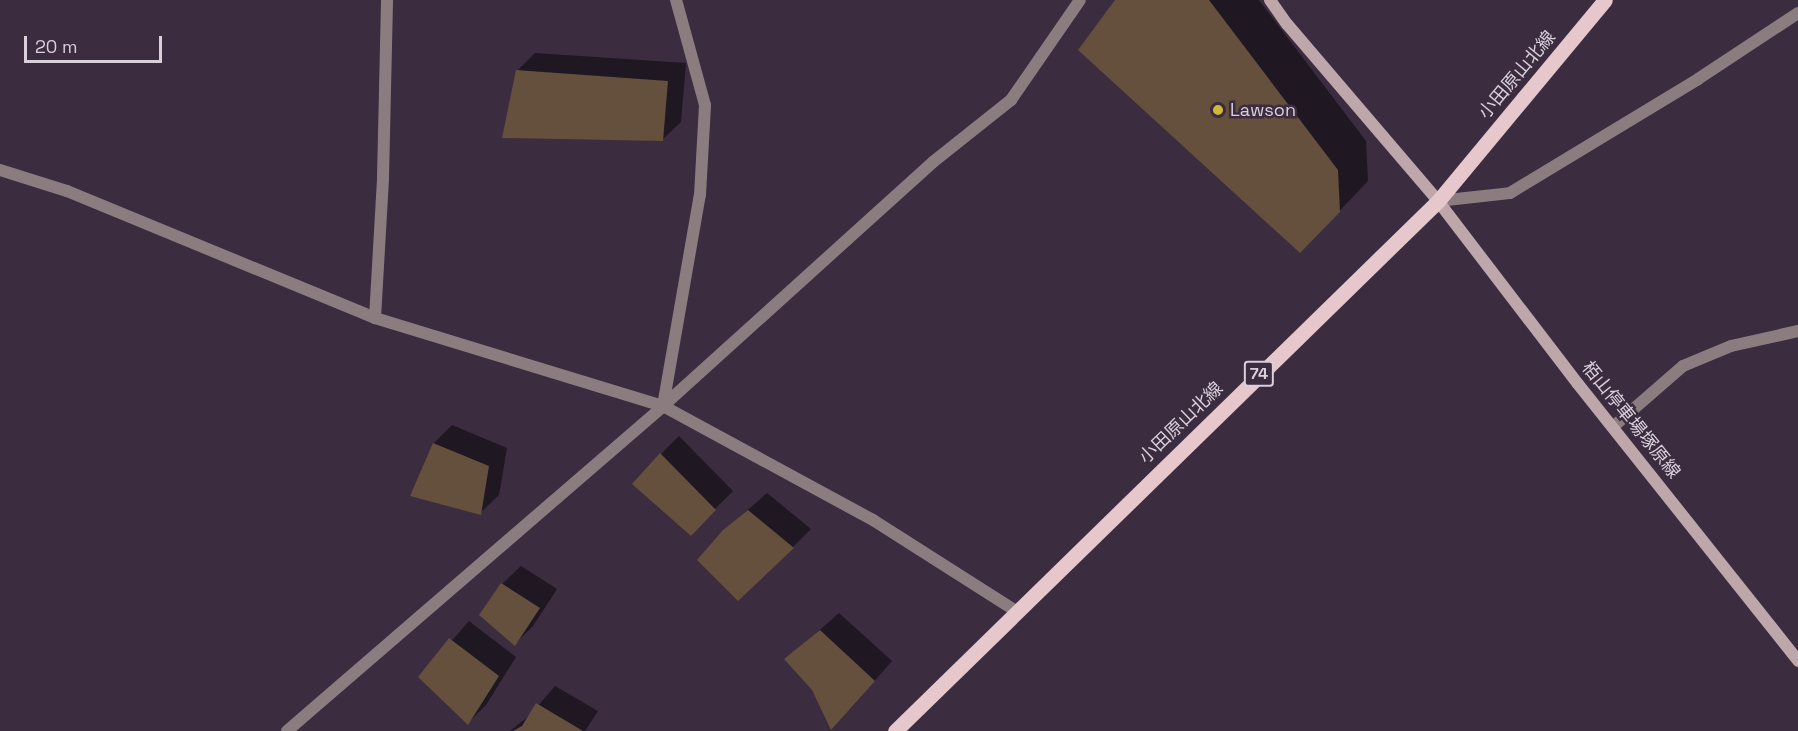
<!DOCTYPE html>
<meta charset="utf-8">
<style>
body{margin:0}
#map{position:relative;width:1798px;height:731px;overflow:hidden;background:#3b2c3f;font-family:"Space Grotesk","Noto Sans JP",sans-serif}
div>[style]{position:absolute}
[style*='--x']{left:calc(var(--x)*1px);top:calc(var(--y)*1px);width:calc(var(--w)*1px);rotate:calc(var(--a)*1deg)}
.shadow>*{inset:0;background:#0007}
.building>*{inset:0;background:#64503d}
.street>*{height:12px;margin:-6px;padding:0 6px;transform-origin:6px;border-radius:6px;background:#8b7d7f}
.secondary>*{height:12px;margin:-6px;padding:0 6px;transform-origin:6px;border-radius:6px;background:#bea7aa}
.primary>*{height:15px;margin:-7.5px;padding:0 7.5px;transform-origin:7.5px;border-radius:7.5px;background:#e5c7cc}
.dots>*{width:16px;height:16px;translate:-50% -50%;box-sizing:border-box;border:3px solid #3b2c3f;border-radius:50%}
span{translate:-50% -50%;white-space:nowrap;text-align:center;line-height:1.15;-webkit-text-stroke:5px #3b2c3f;paint-order:stroke}
.shield-label span{padding:2px 4px;background:#3b2c3f;border:2px solid;border-radius:4px;-webkit-text-stroke-width:0}
.shield-label{font-size:16px;color:#d9d0dc;font-weight:700}
.street-label{font-size:18px;color:#d9d0dc}
.poi-label{font-size:18px;color:#d9d0dc}
.left{translate:0 -50%;text-align:left}
.scale{position:absolute;left:24px;top:36px;width:138px;height:27px;box-sizing:border-box;border:3px solid #d9d0dc;border-top:0;padding-left:8px;font-size:18px;line-height:21px;white-space:nowrap;color:#d9d0dc;-webkit-text-stroke:4px #3b2c3f;paint-order:stroke}
</style>
<div id="map">
<div class="shadow">
<div style="clip-path:polygon(1117px 0,1259px 0,1366px 141px,1368px 181px,1329px 222px)"></div>
<div style="clip-path:polygon(535px 53px,686px 63px,681px 122px,662px 140px,517px 71px)"></div>
<div style="clip-path:polygon(452px 425px,507px 448px,499px 495px,480px 513px,412px 495px,434px 443px)"></div>
<div style="clip-path:polygon(679px 436px,733px 491px,709px 515px,661px 454px)"></div>
<div style="clip-path:polygon(767px 493px,811px 529px,793px 547px,724px 531px)"></div>
<div style="clip-path:polygon(521px 566px,557px 589px,533px 626px,515px 644px,481px 615px,502px 584px)"></div>
<div style="clip-path:polygon(839px 613px,892px 661px,849px 710px,813px 689px,786px 660px)"></div>
<div style="clip-path:polygon(469px 621px,516px 657px,486px 705px,468px 723px,420px 677px)"></div>
<div style="clip-path:polygon(555px 686px,598px 711px,585px 731px,510px 731px,530px 715px)"></div>
</div>
<div class="building">
<div style="clip-path:polygon(1115px 0,1209px 0,1338px 170px,1340px 212px,1300px 253px,1078px 50px)"></div>
<div style="clip-path:polygon(516px 70px,668px 81px,663px 141px,502px 138px)"></div>
<div style="clip-path:polygon(433px 443px,489px 466px,481px 515px,410px 496px)"></div>
<div style="clip-path:polygon(660px 453px,716px 510px,691px 536px,632px 484px)"></div>
<div style="clip-path:polygon(748px 510px,794px 548px,738px 601px,697px 560px,723px 530px)"></div>
<div style="clip-path:polygon(501px 583px,540px 608px,515px 646px,479px 615px)"></div>
<div style="clip-path:polygon(820px 630px,875px 681px,831px 730px,812px 690px,784px 659px)"></div>
<div style="clip-path:polygon(449px 638px,499px 676px,468px 725px,418px 677px)"></div>
<div style="clip-path:polygon(536px 703px,583px 731px,513px 731px,522px 726px)"></div>
</div>
<div class="street">
<div style="--x:0;--y:170;--w:70;--a:17.4"></div>
<div style="--x:67;--y:191;--w:333;--a:22.4"></div>
<div style="--x:375;--y:318;--w:301;--a:17"></div>
<div style="--x:663;--y:406;--w:239;--a:28.5"></div>
<div style="--x:873;--y:520;--w:169;--a:32.5"></div>
<div style="--x:1438;--y:201;--w:72;--a:-6.3"></div>
<div style="--x:1510;--y:193;--w:220;--a:-31.2"></div>
<div style="--x:1698;--y:79;--w:120;--a:-33.4"></div>
<div style="--x:375;--y:318;--w:140;--a:-86.7"></div>
<div style="--x:383;--y:178;--w:178;--a:-88.7"></div>
<div style="--x:663;--y:406;--w:214;--a:-80.1"></div>
<div style="--x:700;--y:195;--w:90;--a:-86.8"></div>
<div style="--x:705;--y:105;--w:109;--a:-105.4"></div>
<div style="--x:1614;--y:426;--w:91;--a:-41"></div>
<div style="--x:1683;--y:366;--w:52;--a:-22.6"></div>
<div style="--x:1731;--y:346;--w:69;--a:-12.6"></div>
<div style="--x:287;--y:731;--w:497;--a:-40.8"></div>
<div style="--x:663;--y:406;--w:364;--a:-42.1"></div>
<div style="--x:933;--y:162;--w:100;--a:-38.5"></div>
<div style="--x:1011;--y:100;--w:121;--a:-55.4"></div>
</div>
<div class="secondary">
<div style="--x:1270;--y:0;--w:29;--a:55"></div>
<div style="--x:1287;--y:24;--w:233;--a:49.5"></div>
<div style="--x:1438;--y:201;--w:230;--a:52.6"></div>
<div style="--x:1578;--y:384;--w:354;--a:51.5"></div>
</div>
<div class="primary">
<div style="--x:895;--y:731;--w:759;--a:-44.31"></div>
<div style="--x:1438;--y:201;--w:261;--a:-50.3"></div>
</div>
<div class="dots">
<div style="left:1218px;top:110px;background:#d0b837"></div>
</div>
<div class="shield-label">
<span style="left:1259px;top:374px">74</span>
</div>
<div class="street-label">
<span style="left:1517px;top:75px;rotate:-50deg">小田原山北線</span>
<span style="left:1631px;top:420px;rotate:51deg">栢山停車場塚原線</span>
<span style="left:1181px;top:423px;rotate:-44deg">小田原山北線</span>
</div>
<div class="poi-label">
<span class="left" style="left:1230px;top:110px">Lawson</span>
</div>
<div class="scale">20 m</div>
</div>
